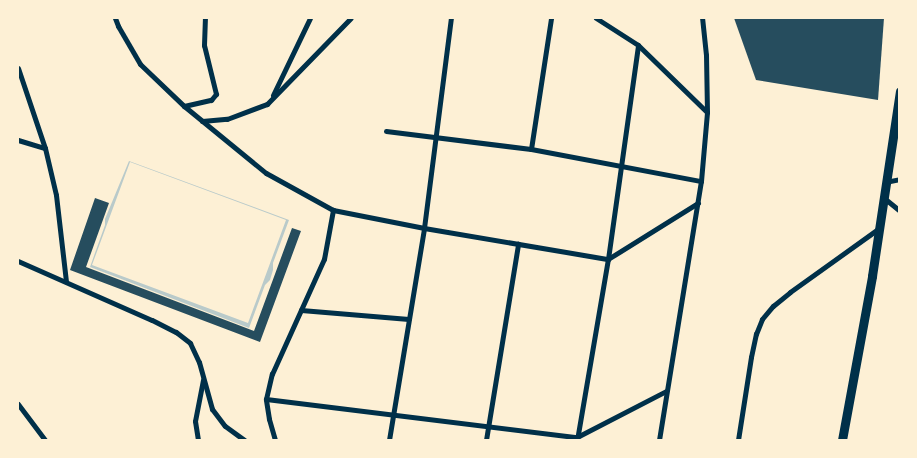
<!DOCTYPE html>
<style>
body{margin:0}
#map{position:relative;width:917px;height:458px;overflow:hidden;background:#fdf0d5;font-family:"Varela Round",sans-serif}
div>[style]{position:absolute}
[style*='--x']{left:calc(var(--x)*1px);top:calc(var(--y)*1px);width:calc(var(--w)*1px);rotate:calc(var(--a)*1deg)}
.green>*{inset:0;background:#b9caca}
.building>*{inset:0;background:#264d5e}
.minor>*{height:5px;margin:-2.5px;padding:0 2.5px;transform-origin:2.5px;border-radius:2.5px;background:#003049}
.primary>*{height:9px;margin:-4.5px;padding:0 4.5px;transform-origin:4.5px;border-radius:4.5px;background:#003049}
span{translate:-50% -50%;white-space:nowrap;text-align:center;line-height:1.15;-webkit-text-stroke:4px #fdf0d5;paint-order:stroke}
.frame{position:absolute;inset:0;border:19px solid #fdf0d5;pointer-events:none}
</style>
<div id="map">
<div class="green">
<div style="clip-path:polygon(evenodd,129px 161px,289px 220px,273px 263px,273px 270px,270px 280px,265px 285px,249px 328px,90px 267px,105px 225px,105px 219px,129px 161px,130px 162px,286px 220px,248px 323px,92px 265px,130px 162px)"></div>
</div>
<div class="building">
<div style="clip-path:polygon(734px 18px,884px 18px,878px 100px,756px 80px)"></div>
<div style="clip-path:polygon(95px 198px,109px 203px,86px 267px,254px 331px,292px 228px,301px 231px,260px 342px,70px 270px)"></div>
</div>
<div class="minor">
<div style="--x:115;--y:18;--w:9;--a:69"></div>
<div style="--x:118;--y:26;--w:44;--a:59.9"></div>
<div style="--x:140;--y:64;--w:61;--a:43.7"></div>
<div style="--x:184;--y:106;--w:106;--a:39.3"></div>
<div style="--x:266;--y:173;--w:77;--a:28.9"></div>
<div style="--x:333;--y:210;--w:93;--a:11.2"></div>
<div style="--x:424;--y:228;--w:187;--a:9.6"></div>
<div style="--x:608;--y:259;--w:106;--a:-31.9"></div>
<div style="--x:596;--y:18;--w:50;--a:32.7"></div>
<div style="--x:638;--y:45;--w:96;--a:44.2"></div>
<div style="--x:18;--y:68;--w:84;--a:71.4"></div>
<div style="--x:45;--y:148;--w:48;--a:76.8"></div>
<div style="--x:56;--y:195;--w:87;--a:83.4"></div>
<div style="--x:273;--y:95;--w:85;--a:-64.3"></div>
<div style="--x:184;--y:106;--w:28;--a:-13"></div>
<div style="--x:211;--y:100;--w:8;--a:-50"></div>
<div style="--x:216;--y:94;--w:50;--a:-103.8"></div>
<div style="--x:204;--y:45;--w:27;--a:-88"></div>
<div style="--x:202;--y:121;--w:25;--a:-5"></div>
<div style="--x:227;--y:119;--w:43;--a:-20.6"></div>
<div style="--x:267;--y:104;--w:120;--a:-45.7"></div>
<div style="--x:386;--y:131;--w:146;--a:7.1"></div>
<div style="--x:531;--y:149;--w:173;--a:10.7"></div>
<div style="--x:18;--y:140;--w:28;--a:17"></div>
<div style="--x:531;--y:149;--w:133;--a:-81.3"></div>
<div style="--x:885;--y:182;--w:15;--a:-11"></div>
<div style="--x:884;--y:198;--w:21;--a:39"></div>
<div style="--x:18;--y:261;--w:146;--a:23.8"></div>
<div style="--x:152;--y:320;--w:27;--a:27"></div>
<div style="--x:176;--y:332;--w:18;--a:38"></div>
<div style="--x:190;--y:343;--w:21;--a:65"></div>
<div style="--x:199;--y:362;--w:49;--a:74.5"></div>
<div style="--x:212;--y:409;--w:21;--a:53"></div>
<div style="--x:225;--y:426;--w:24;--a:36"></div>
<div style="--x:301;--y:310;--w:108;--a:4.8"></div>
<div style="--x:266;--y:399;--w:313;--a:7"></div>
<div style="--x:577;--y:437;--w:100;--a:-27.3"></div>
<div style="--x:18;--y:404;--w:45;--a:53.1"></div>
<div style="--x:198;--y:440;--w:19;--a:-99"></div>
<div style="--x:195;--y:421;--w:42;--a:-79"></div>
<div style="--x:275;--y:440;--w:22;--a:-106"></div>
<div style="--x:269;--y:419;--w:20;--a:-99"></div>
<div style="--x:266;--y:399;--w:26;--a:-77"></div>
<div style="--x:272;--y:374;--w:126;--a:-65.7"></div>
<div style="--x:324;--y:259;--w:50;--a:-79.6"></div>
<div style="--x:389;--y:440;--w:215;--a:-80.6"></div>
<div style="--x:424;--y:228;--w:212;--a:-82.7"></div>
<div style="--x:486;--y:440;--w:199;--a:-80.7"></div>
<div style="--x:577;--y:440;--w:184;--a:-80.3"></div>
<div style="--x:608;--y:259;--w:216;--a:-82"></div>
<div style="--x:659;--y:440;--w:262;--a:-80.8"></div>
<div style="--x:701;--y:181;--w:69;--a:-85"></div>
<div style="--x:707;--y:112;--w:57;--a:-91"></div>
<div style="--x:706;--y:55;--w:37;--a:-96"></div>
<div style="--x:738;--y:440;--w:84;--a:-81.1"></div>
<div style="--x:751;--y:357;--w:24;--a:-78"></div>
<div style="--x:756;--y:334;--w:16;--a:-68"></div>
<div style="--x:762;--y:319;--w:17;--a:-50"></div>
<div style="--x:773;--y:306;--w:22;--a:-39"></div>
<div style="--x:790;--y:292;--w:108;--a:-35.6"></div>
</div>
<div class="primary">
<div style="--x:842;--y:440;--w:167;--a:-79.6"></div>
<div style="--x:872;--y:276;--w:187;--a:-81.4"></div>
</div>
<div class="frame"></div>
</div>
